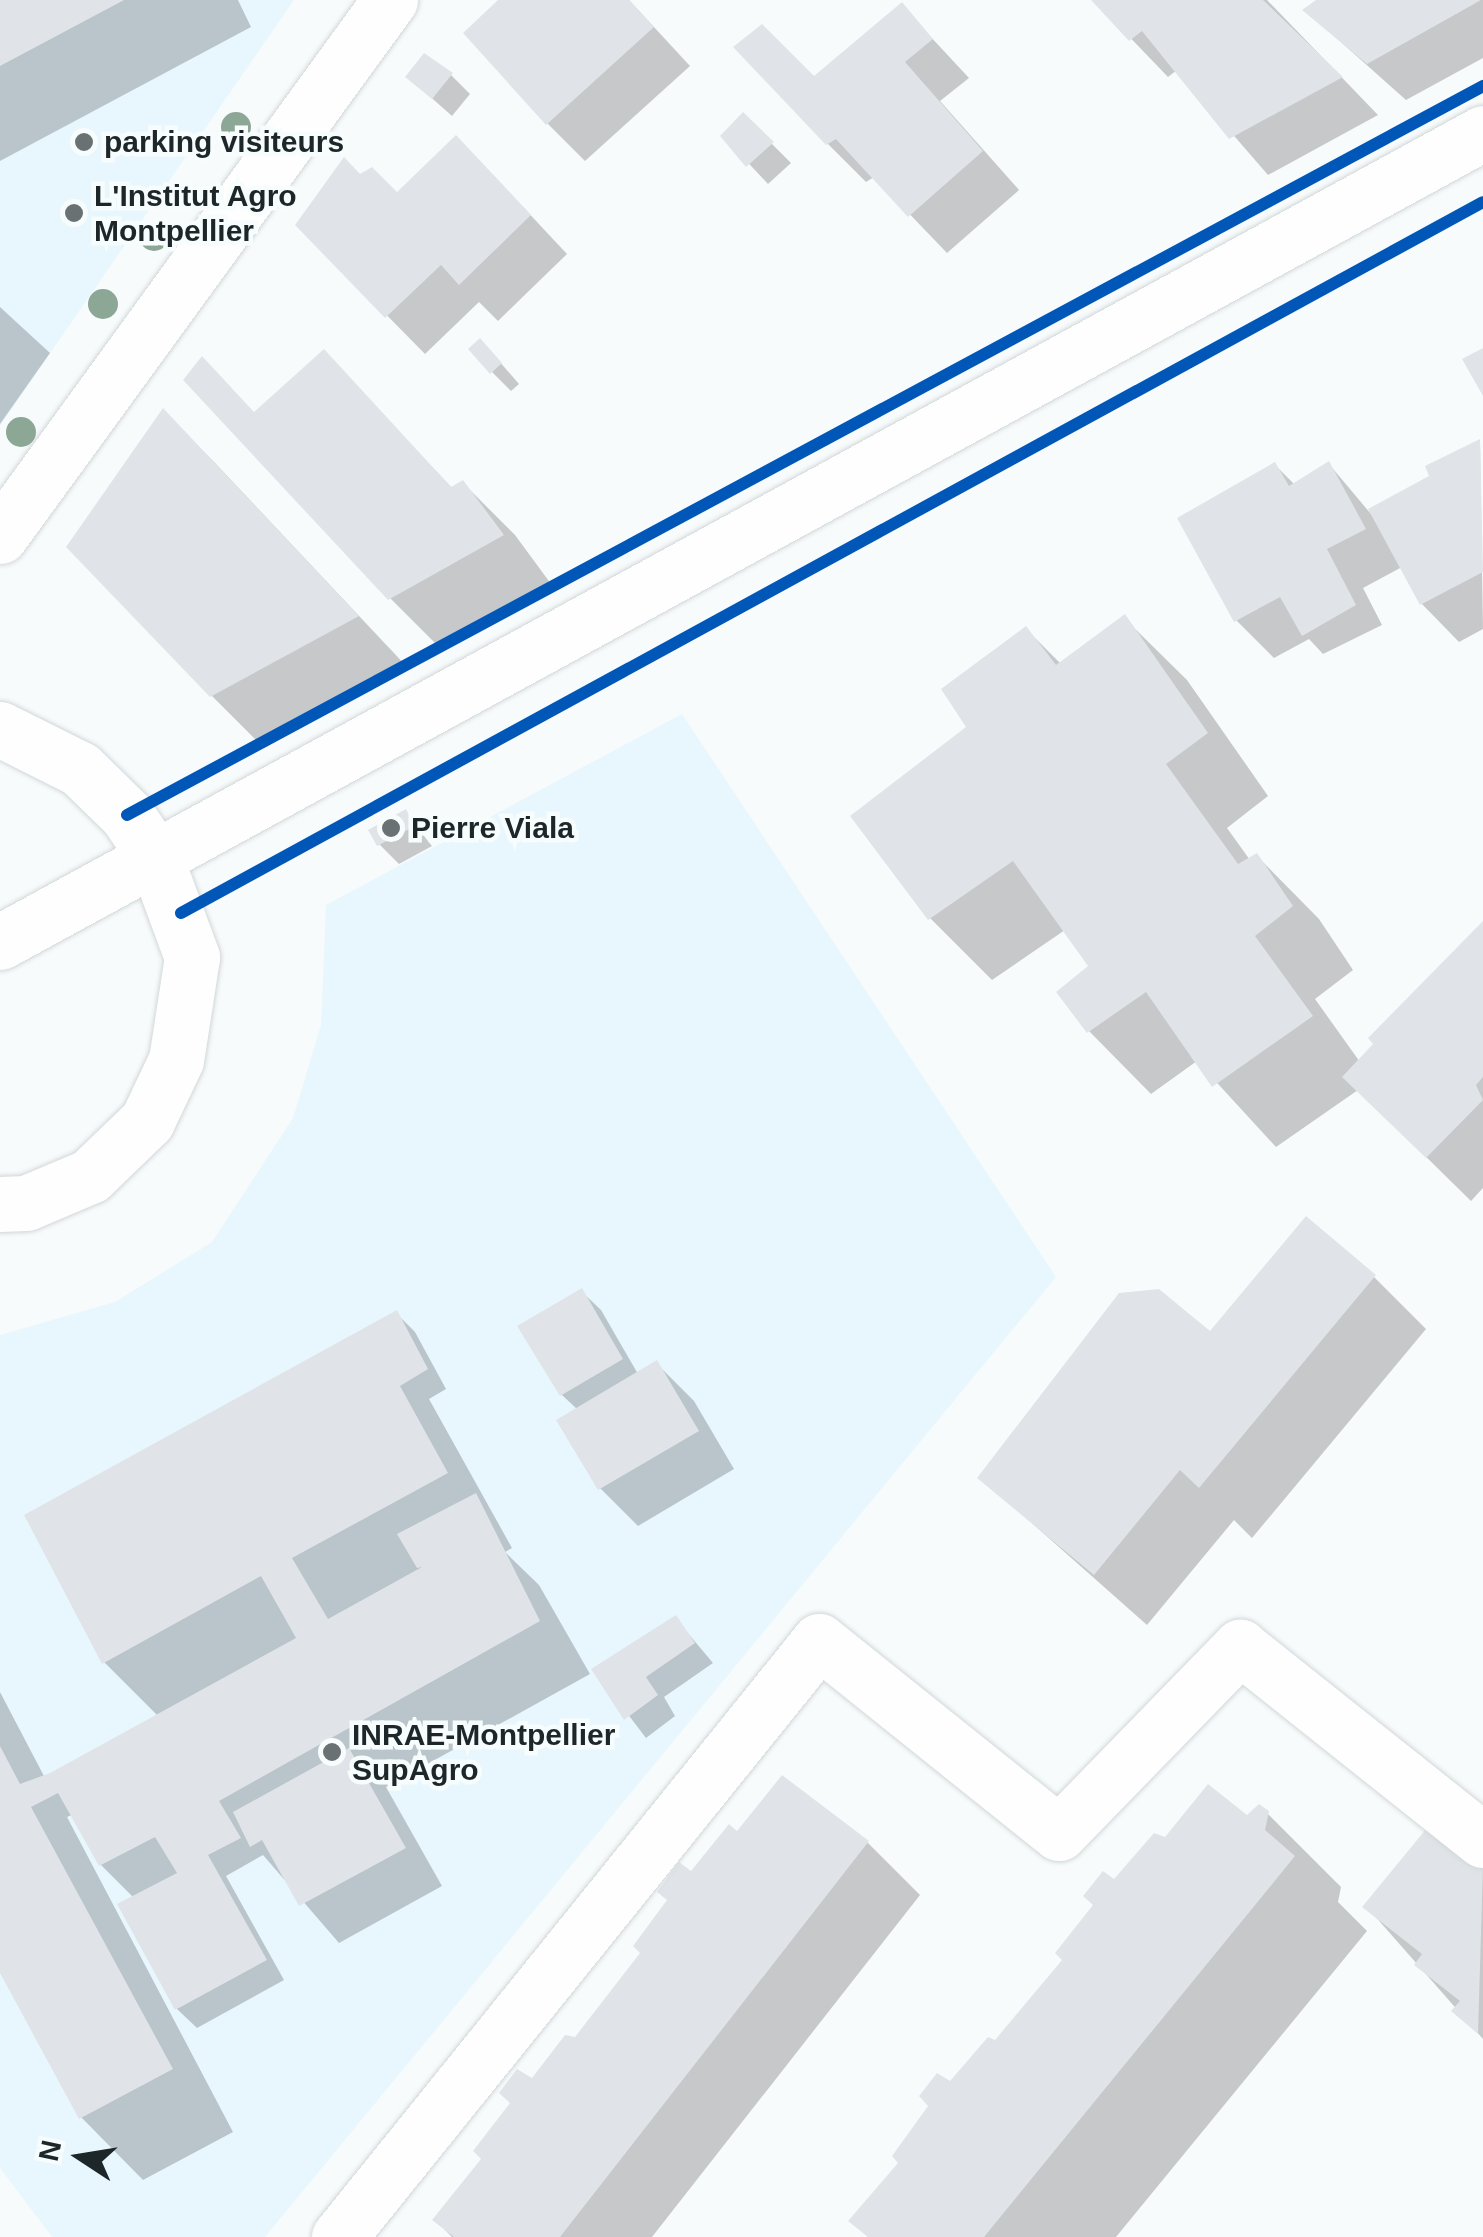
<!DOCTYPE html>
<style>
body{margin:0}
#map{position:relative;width:1483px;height:2237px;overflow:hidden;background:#f8fbfc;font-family:Helvetica,sans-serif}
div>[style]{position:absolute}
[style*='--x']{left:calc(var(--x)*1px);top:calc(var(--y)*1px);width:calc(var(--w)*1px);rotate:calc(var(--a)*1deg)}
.built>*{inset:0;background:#e8f7fd}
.shadow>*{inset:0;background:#0003}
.building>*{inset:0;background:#e0e4e8}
.roads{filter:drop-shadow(0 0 2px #d1d7d9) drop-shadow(0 0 2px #d1d7d9)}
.minor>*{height:55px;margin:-27.5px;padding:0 27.5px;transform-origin:27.5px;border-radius:27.5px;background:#fefeff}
.cycleway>*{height:12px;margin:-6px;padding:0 6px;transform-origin:6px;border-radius:6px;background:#0057b8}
.trees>*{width:30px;height:30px;margin:-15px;border-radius:50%;background:#8ca796}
.dots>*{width:28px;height:28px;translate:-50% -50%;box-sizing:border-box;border:5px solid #f7fcfd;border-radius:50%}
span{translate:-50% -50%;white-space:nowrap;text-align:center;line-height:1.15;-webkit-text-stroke:9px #f7fcfd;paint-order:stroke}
.poi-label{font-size:30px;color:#1d2629;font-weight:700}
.left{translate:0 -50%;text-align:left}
.north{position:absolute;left:30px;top:2107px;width:100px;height:100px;-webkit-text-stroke:8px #f7fcfd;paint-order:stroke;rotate:282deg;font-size:28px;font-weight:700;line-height:40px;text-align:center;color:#1d2629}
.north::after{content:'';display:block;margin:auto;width:35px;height:45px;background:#1d2629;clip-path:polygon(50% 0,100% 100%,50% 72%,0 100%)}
</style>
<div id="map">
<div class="built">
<div style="clip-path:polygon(0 0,294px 0,0 426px)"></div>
<div style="clip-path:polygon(682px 714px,1056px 1277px,265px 2237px,52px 2237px,0 2168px,0 1335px,115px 1302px,212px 1242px,293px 1118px,321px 1025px,326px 905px)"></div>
</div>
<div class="shadow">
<div style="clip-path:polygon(0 0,238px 0,251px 27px,0 161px)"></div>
<div style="clip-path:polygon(502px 0,629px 0,690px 66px,585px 161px,547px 123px)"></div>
<div style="clip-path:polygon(1094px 0,1267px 0,1378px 115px,1268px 175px,1177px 70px,1168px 77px)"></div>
<div style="clip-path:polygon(1321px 0,1483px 0,1483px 58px,1406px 100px,1306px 11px)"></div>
<div style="clip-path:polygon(902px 6px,969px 78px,940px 101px,1019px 190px,947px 253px,874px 177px,866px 182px,828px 144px,786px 52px,816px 78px)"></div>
<div style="clip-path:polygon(451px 75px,470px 94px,452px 116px,408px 77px)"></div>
<div style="clip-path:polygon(743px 115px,791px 163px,768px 184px,723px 136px)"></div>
<div style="clip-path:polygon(494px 176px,567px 254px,498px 321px,479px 302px,425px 354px,298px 225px,361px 177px,397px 196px)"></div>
<div style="clip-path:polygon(0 307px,50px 353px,0 424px)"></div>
<div style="clip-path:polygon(324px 353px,453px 489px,463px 483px,515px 535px,554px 588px,442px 650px,390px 598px,255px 415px)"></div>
<div style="clip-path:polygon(499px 361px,519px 384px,511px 391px,492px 372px)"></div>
<div style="clip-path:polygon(164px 412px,215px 463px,409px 669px,264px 748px,212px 696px)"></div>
<div style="clip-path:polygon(1480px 442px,1483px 629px,1459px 642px,1422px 604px,1402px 567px,1363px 588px,1382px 625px,1323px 654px,1309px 639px,1274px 658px,1236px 620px,1275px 465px,1295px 485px,1329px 464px,1376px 520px)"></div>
<div style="clip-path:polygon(1124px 618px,1187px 680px,1268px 796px,1227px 828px,1250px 860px,1257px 856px,1319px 919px,1353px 970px,1315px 999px,1360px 1062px,1483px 924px,1483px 1188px,1471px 1201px,1358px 1090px,1276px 1147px,1197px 1061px,1151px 1094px,1089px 1031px,1091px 966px,1065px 930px,992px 980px,930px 918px,969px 727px,1026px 629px,1061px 664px)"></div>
<div style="clip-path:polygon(405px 812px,432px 846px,399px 864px,379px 844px)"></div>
<div style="clip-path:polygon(1374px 1277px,1426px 1329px,1252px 1538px,1234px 1520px,1147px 1625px,981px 1478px,1210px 1335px)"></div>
<div style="clip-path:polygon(581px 1291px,601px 1310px,638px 1374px,656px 1363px,694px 1401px,734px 1469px,638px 1526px,600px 1488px,578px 1410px,562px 1395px)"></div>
<div style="clip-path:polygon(396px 1313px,415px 1332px,446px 1389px,429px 1399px,512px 1548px,505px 1552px,539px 1585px,590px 1674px,386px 1787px,442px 1886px,339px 1943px,263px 1855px,226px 1876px,284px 1980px,197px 2028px,177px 2009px,121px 1905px,134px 1898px,101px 1865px,74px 1814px,67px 1817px,233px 2132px,143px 2180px,81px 2117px,0 1967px,0 1692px,45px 1778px,158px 1716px,104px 1662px)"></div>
<div style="clip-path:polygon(676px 1619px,713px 1663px,664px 1697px,675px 1716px,646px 1738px,594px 1670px)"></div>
<div style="clip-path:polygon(783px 1779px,868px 1843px,920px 1895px,652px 2237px,452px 2237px,435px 2220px,484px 2159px,532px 2081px,576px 2040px,643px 1953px,691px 1874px,737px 1835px)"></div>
<div style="clip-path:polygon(1267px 1813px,1341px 1887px,1338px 1902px,1367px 1931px,1116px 2237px,868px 2237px,852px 2221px,902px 2163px,951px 2084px,996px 2043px,1065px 1960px,1114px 1882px,1165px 1840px)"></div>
<div style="clip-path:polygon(1432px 1827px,1483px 1869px,1483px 2039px,1366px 1906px)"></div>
</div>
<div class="building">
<div style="clip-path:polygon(0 0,124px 0,0 66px)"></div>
<div style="clip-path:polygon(498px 0,629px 0,654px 27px,546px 125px,463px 33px)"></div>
<div style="clip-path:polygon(1091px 0,1263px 0,1343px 77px,1229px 139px,1142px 31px,1129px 41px)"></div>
<div style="clip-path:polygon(1316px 0,1481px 0,1367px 64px,1302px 10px)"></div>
<div style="clip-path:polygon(902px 2px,933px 39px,905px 62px,983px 151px,908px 217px,836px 139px,826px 145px,733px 47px,762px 24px,814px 76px)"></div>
<div style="clip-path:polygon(424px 53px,453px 73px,432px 99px,405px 77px)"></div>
<div style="clip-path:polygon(743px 112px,774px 142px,746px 167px,720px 136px)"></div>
<div style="clip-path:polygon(456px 135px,531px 215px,459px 285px,441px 265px,385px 318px,295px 225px,344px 157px,360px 174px,372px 167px,397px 192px)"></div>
<div style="clip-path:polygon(480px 338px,502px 363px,490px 374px,468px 349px)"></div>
<div style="clip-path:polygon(1483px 348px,1483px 396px,1462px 359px)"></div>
<div style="clip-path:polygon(324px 349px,451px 487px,463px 480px,504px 535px,388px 600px,183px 380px,202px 356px,254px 412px)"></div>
<div style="clip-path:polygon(163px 408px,359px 616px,210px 697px,66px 547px)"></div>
<div style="clip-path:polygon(1480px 439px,1483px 572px,1420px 605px,1368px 509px,1429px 476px,1425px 466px)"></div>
<div style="clip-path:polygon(1329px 461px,1366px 529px,1327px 549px,1356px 605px,1302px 636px,1280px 597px,1234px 622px,1177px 518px,1275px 462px,1289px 486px)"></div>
<div style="clip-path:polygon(1125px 614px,1208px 733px,1166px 764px,1238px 864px,1257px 853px,1293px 906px,1255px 936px,1313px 1016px,1212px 1087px,1146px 992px,1087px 1033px,1056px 992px,1088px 966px,1013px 861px,928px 920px,850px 816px,966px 727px,941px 689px,1026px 626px,1056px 665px)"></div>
<div style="clip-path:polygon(406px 809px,415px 826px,377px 846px,368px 830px)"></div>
<div style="clip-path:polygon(1483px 921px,1483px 1077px,1476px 1085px,1483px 1100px,1426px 1158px,1342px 1077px,1373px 1044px,1368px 1038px)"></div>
<div style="clip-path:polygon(1306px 1216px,1376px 1275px,1199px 1488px,1180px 1470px,1094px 1575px,977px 1478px,1119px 1293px,1159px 1289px,1210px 1331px)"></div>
<div style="clip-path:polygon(582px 1288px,623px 1359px,560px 1396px,517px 1326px)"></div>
<div style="clip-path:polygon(397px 1310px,428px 1369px,400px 1386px,448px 1473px,292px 1558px,328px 1619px,422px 1567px,417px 1568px,397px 1534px,476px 1493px,540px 1621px,219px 1801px,241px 1838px,208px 1855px,267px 1960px,175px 2010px,117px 1904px,177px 1873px,155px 1837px,99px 1866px,58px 1793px,31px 1807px,173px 2069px,79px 2119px,0 1973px,0 1746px,20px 1784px,50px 1773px,296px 1638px,261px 1576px,102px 1664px,24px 1515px)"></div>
<div style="clip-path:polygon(657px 1360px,699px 1431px,598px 1490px,556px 1420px)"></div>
<div style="clip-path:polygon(676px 1615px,695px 1643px,646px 1677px,658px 1695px,624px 1720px,591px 1669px)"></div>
<div style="clip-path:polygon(349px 1748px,406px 1848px,299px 1906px,262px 1840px,250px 1847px,233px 1812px)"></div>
<div style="clip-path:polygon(782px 1775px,869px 1841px,560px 2237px,454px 2237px,432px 2220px,481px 2159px,473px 2151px,510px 2103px,499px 2093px,517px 2069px,532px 2078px,565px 2035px,575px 2037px,640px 1953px,633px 1946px,667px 1900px,657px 1892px,679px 1862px,691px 1871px,729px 1824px,737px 1831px)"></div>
<div style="clip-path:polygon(1208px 1784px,1247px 1815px,1259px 1804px,1269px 1811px,1265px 1830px,1295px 1856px,984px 2237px,868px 2237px,848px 2221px,898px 2163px,892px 2156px,928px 2106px,919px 2096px,937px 2073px,950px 2081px,988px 2037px,995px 2040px,1062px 1960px,1055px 1953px,1093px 1905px,1083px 1896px,1103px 1871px,1114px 1879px,1154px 1833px,1165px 1837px)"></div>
<div style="clip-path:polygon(1431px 1823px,1483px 1866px,1478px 2034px,1451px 2011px,1460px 2001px,1414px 1965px,1422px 1954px,1362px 1907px)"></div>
</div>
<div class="roads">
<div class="minor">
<div style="--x:0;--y:536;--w:663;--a:-53.96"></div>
<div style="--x:0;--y:729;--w:89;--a:26.6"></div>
<div style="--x:80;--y:769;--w:66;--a:44.4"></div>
<div style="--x:127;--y:815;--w:50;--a:56.3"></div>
<div style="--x:155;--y:857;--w:107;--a:69.7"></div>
<div style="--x:192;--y:957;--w:104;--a:98.8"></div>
<div style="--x:176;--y:1060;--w:68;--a:115.4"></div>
<div style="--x:147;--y:1121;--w:79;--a:136"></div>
<div style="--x:90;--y:1176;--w:69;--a:157.1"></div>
<div style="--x:26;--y:1203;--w:26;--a:178"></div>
<div style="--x:0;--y:942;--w:1689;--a:-28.61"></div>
<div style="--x:339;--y:2237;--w:765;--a:-51.15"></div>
<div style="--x:819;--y:1641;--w:307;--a:38.7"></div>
<div style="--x:1059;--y:1833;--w:260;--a:-45.8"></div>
<div style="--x:1240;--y:1647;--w:310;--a:38.5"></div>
</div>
</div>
<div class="cycleway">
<div style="--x:127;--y:815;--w:1540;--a:-28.26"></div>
<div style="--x:181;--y:913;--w:1483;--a:-28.64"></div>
</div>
<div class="trees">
<div style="left:236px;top:127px"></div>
<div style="left:154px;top:236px"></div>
<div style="left:103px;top:304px"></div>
<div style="left:21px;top:432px"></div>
</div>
<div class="dots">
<div style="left:84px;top:142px;background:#6a7173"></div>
<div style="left:74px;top:213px;background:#6a7173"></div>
<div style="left:391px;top:828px;background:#6a7173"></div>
<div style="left:332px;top:1752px;background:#6a7173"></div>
</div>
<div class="poi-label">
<span class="left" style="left:104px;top:142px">parking visiteurs</span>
<span class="left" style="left:94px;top:213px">L'Institut Agro<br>Montpellier</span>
<span class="left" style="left:411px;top:828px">Pierre Viala</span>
<span class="left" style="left:352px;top:1752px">INRAE-Montpellier<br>SupAgro</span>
</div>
<div class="north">N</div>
</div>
